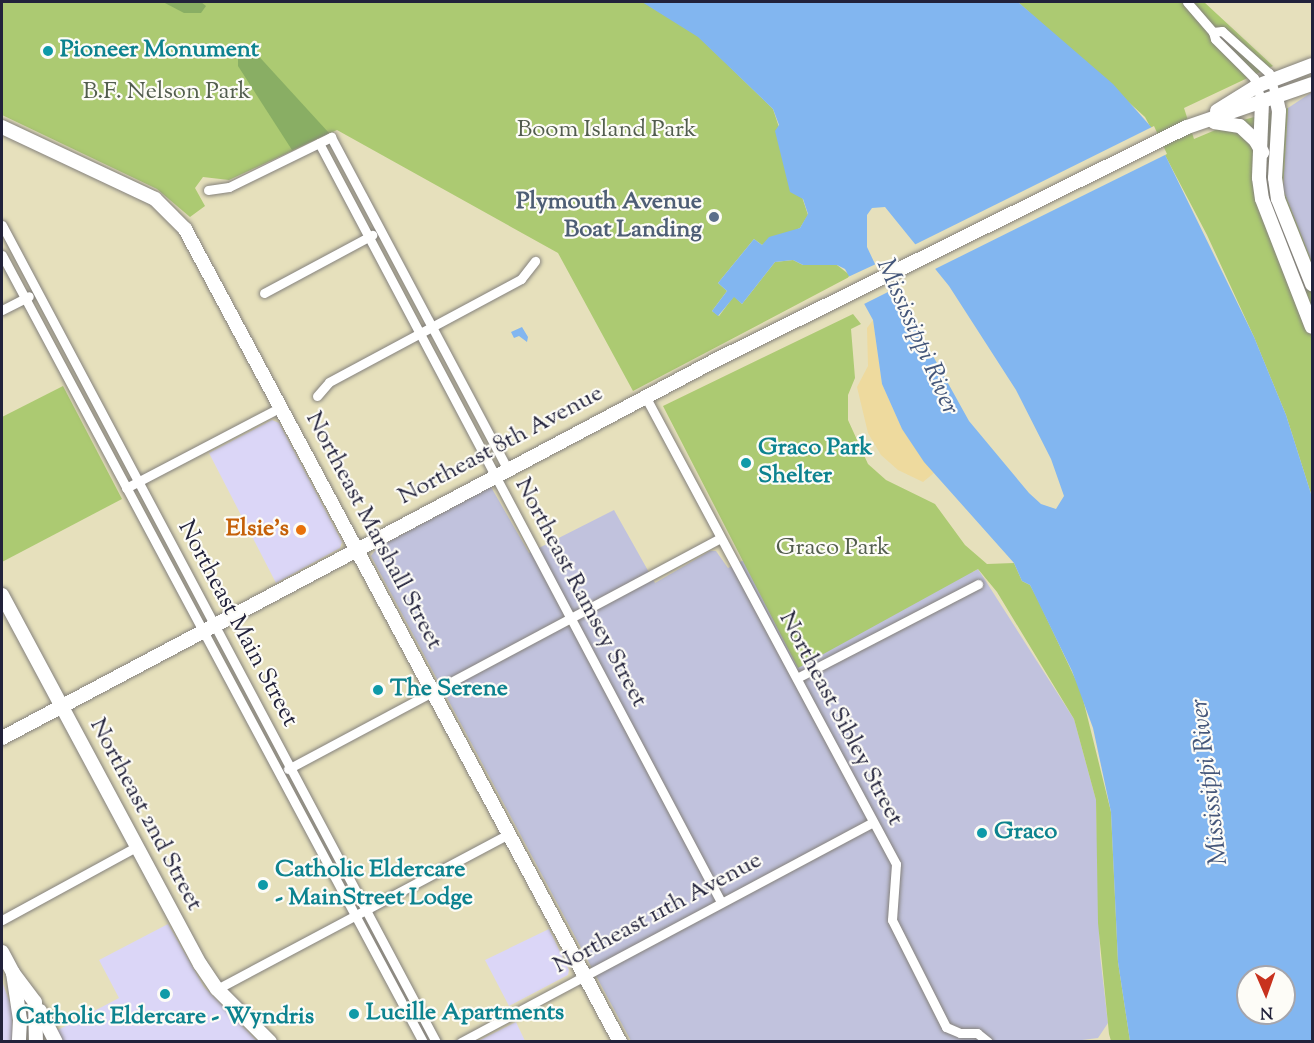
<!DOCTYPE html>
<style>
body{margin:0}
#map{position:relative;width:1314px;height:1043px;overflow:hidden;background:#e6e0bc;font-family:"Sorts Mill Goudy",serif}
div>[style]{position:absolute}
[style*='--x']{left:calc(var(--x)*1px);top:calc(var(--y)*1px);width:calc(var(--w)*1px);rotate:calc(var(--a)*1deg)}
.built>*{inset:0;background:#dbd6f7}
.industrial>*{inset:0;background:#c1c2dd}
.green>*{inset:0;background:#acca72}
.forest>*{inset:0;background:#89ae64}
.sand>*{inset:0;background:#eeda9e}
.water>*{inset:0;background:#82b6f0}
.pier>*{inset:0;background:#e6e0bc}
.roads{filter:drop-shadow(0 0 2px #84817c) drop-shadow(0 0 2px #84817c)}
.street>*{height:9px;margin:-4.5px;padding:0 4.5px;transform-origin:4.5px;border-radius:4.5px;background:#fff}
.secondary>*{height:14px;margin:-7px;padding:0 7px;transform-origin:7px;border-radius:7px;background:#fff}
.dots>*{width:16px;height:16px;translate:-50% -50%;box-sizing:border-box;border:3px solid #fdfcf7;border-radius:50%}
span{translate:-50% -50%;white-space:nowrap;text-align:center;line-height:1.15;-webkit-text-stroke:4.5px #fdfcf7;paint-order:stroke}
.culture-label{font-size:24px;color:#0d838f;font-weight:700}
.left{translate:0 -50%;text-align:left}
.park-label{font-size:24px;color:#525d4e}
.service-label{font-size:24px;color:#4e5e75;font-weight:700}
.right{translate:-100% -50%;text-align:right}
.street-label{font-size:24px;color:#22223b}
.food-label{font-size:24px;color:#c56008;font-weight:700}
.water-label{font-size:26px;color:#44567a;font-style:italic}
.frame{position:absolute;inset:0;border:3px solid #22223b;pointer-events:none}
.north{position:absolute;left:1236px;top:965px;width:60px;height:60px;box-sizing:border-box;background:#fdfcf7;border:2px solid #a5a5ac;border-radius:50%;rotate:178deg;font-size:16px;font-weight:700;line-height:24px;text-align:center;color:#22223b}
.north::after{content:'';display:block;margin:auto;width:21px;height:27px;background:#c8321e;clip-path:polygon(50% 0,100% 100%,50% 72%,0 100%)}
</style>
<div id="map">
<div class="built">
<div style="clip-path:polygon(272px 420px,279px 423px,342px 542px,340px 548px,276px 583px,209px 453px)"></div>
<div style="clip-path:polygon(168px 924px,204px 987px,257px 1041px,61px 1042px,54px 1032px,119px 998px,99px 960px)"></div>
<div style="clip-path:polygon(549px 929px,569px 970px,568px 975px,509px 1006px,485px 960px)"></div>
<div style="clip-path:polygon(2px 981px,12px 1009px,13px 1041px,2px 1041px)"></div>
<div style="clip-path:polygon(516px 1022px,525px 1041px,478px 1041px)"></div>
</div>
<div class="industrial">
<div style="clip-path:polygon(1312px 92px,1312px 262px,1283px 189px,1288px 108px)"></div>
<div style="clip-path:polygon(491px 487px,529px 553px,614px 510px,655px 583px,710px 551px,716px 551px,728px 568px,742px 561px,973px 572px,978px 569px,1074px 719px,1096px 800px,1100px 955px,1108px 1023px,1098px 1038px,1074px 1041px,631px 1041px,371px 556px,377px 548px)"></div>
</div>
<div class="green">
<div style="clip-path:polygon(2px 2px,643px 2px,698px 36px,773px 109px,808px 215px,800px 228px,762px 245px,754px 239px,718px 283px,727px 291px,712px 311px,719px 316px,734px 296px,742px 304px,775px 262px,793px 260px,803px 265px,837px 265px,851px 276px,633px 391px,558px 253px,337px 130px,229px 180px,203px 177px,195px 188px,205px 206px,190px 217px,157px 189px,2px 115px)"></div>
<div style="clip-path:polygon(1018px 2px,1204px 2px,1273px 66px,1184px 108px,1194px 139px,1232px 123px,1288px 108px,1283px 189px,1312px 262px,1312px 497px,1286px 415px,1254px 337px,1207px 235px,1145px 117px)"></div>
<div style="clip-path:polygon(853px 314px,861px 324px,851px 329px,855px 378px,848px 395px,848px 420px,868px 464px,886px 480px,935px 504px,965px 545px,987px 564px,1014px 563px,1022px 581px,1030px 585px,1037px 598px,1081px 691px,1111px 812px,1118px 962px,1130px 1041px,1111px 1041px,1109px 1034px,1098px 923px,1096px 800px,1074px 719px,997px 592px,978px 569px,798px 668px,663px 406px)"></div>
<div style="clip-path:polygon(63px 386px,122px 499px,2px 562px,2px 417px)"></div>
</div>
<div class="forest">
<div style="clip-path:polygon(163px 2px,201px 2px,206px 6px,201px 13px,184px 13px)"></div>
<div style="clip-path:polygon(254px 51px,329px 133px,292px 150px,238px 66px,238px 54px)"></div>
</div>
<div class="sand">
<div style="clip-path:polygon(873px 320px,882px 384px,902px 429px,934px 473px,923px 482px,898px 470px,881px 455px,868px 433px,857px 387px,868px 366px,867px 328px)"></div>
</div>
<div class="water">
<div style="clip-path:polygon(evenodd,642px 2px,1018px 2px,1113px 84px,1152px 128px,1254px 337px,1286px 415px,1312px 497px,1312px 1041px,1130px 1041px,1118px 962px,1111px 812px,1093px 728px,1072px 671px,1030px 585px,1022px 581px,1014px 563px,924px 462px,902px 429px,882px 384px,873px 320px,845px 269px,837px 265px,803px 265px,793px 260px,775px 262px,742px 304px,734px 297px,718px 316px,712px 311px,727px 291px,718px 283px,754px 239px,762px 245px,769px 237px,800px 228px,808px 214px,803px 199px,790px 192px,775px 131px,779px 125px,773px 109px,698px 37px,642px 2px,885px 207px,949px 286px,1016px 390px,1051px 459px,1064px 496px,1056px 509px,1041px 504px,1029px 493px,969px 421px,913px 320px,891px 298px,867px 247px,867px 215px,872px 208px,885px 207px,642px 2px,1248px 977px,1284px 977px,1284px 1013px,1248px 1013px,1248px 977px)"></div>
<div style="clip-path:polygon(522px 327px,528px 337px,527px 342px,519px 336px,514px 338px,511px 332px)"></div>
</div>
<div class="pier">
<div style="clip-path:polygon(1154px 126px,1167px 154px,933px 270px,914px 245px)"></div>
<div style="clip-path:polygon(876px 264px,890px 291px,862px 305px,848px 277px)"></div>
</div>
<div class="roads">
<div class="street">
<div style="--x:1187;--y:2;--w:40;--a:49"></div>
<div style="--x:1213;--y:32;--w:7;--a:74"></div>
<div style="--x:1215;--y:39;--w:55;--a:45"></div>
<div style="--x:1254;--y:78;--w:25;--a:72"></div>
<div style="--x:1213;--y:32;--w:9;--a:-6"></div>
<div style="--x:1222;--y:31;--w:63;--a:41.8"></div>
<div style="--x:1269;--y:73;--w:25;--a:74"></div>
<div style="--x:319;--y:143;--w:859;--a:62.09"></div>
<div style="--x:208;--y:190;--w:21;--a:-8"></div>
<div style="--x:229;--y:187;--w:114;--a:-26.1"></div>
<div style="--x:331;--y:137;--w:375;--a:62"></div>
<div style="--x:2;--y:225;--w:925;--a:62.02"></div>
<div style="--x:2;--y:255;--w:893;--a:61.86"></div>
<div style="--x:264;--y:293;--w:123;--a:-28.2"></div>
<div style="--x:2;--y:310;--w:30;--a:-27"></div>
<div style="--x:317;--y:396;--w:18;--a:-49"></div>
<div style="--x:329;--y:382;--w:218;--a:-28.2"></div>
<div style="--x:521;--y:279;--w:23;--a:-52"></div>
<div style="--x:645;--y:396;--w:531;--a:61.79"></div>
<div style="--x:896;--y:864;--w:56;--a:94.1"></div>
<div style="--x:892;--y:920;--w:120;--a:63.2"></div>
<div style="--x:946;--y:1027;--w:15;--a:23"></div>
<div style="--x:960;--y:1033;--w:17;--a:0"></div>
<div style="--x:977;--y:1033;--w:14;--a:39"></div>
<div style="--x:126;--y:488;--w:175;--a:-27.6"></div>
<div style="--x:797;--y:678;--w:204;--a:-27.4"></div>
<div style="--x:288;--y:769;--w:490;--a:-28.1"></div>
<div style="--x:2;--y:920;--w:153;--a:-28.6"></div>
<div style="--x:217;--y:989;--w:331;--a:-28"></div>
<div style="--x:461;--y:1042;--w:467;--a:-28.1"></div>
</div>
<div class="secondary">
<div style="--x:1276;--y:97;--w:14;--a:78"></div>
<div style="--x:1279;--y:111;--w:67;--a:93.4"></div>
<div style="--x:1275;--y:178;--w:21;--a:82"></div>
<div style="--x:1278;--y:199;--w:92;--a:68.2"></div>
<div style="--x:1262;--y:102;--w:76;--a:92.3"></div>
<div style="--x:1259;--y:178;--w:21;--a:82"></div>
<div style="--x:1262;--y:199;--w:137;--a:68.7"></div>
<div style="--x:1217;--y:111;--w:47;--a:-32"></div>
<div style="--x:1257;--y:86;--w:59;--a:-20.9"></div>
<div style="--x:1214;--y:122;--w:26;--a:9"></div>
<div style="--x:1240;--y:126;--w:22;--a:43"></div>
<div style="--x:1256;--y:141;--w:13;--a:61"></div>
<div style="--x:2;--y:127;--w:169;--a:25.2"></div>
<div style="--x:155;--y:199;--w:42;--a:45"></div>
<div style="--x:185;--y:229;--w:922;--a:61.85"></div>
<div style="--x:2;--y:595;--w:419;--a:61.8"></div>
<div style="--x:200;--y:964;--w:30;--a:56"></div>
<div style="--x:217;--y:989;--w:75;--a:45"></div>
<div style="--x:2;--y:738;--w:808;--a:-27.9"></div>
<div style="--x:716;--y:360;--w:525;--a:-26.32"></div>
<div style="--x:1187;--y:127;--w:132;--a:-19"></div>
<div style="--x:2;--y:952;--w:24;--a:62"></div>
<div style="--x:13;--y:973;--w:48;--a:81.5"></div>
<div style="--x:20;--y:1020;--w:22;--a:93"></div>
<div style="--x:13;--y:973;--w:36;--a:53"></div>
<div style="--x:35;--y:1002;--w:40;--a:88.6"></div>
<div style="--x:40;--y:1011;--w:35;--a:63"></div>
</div>
</div>
<div class="dots">
<div style="left:48px;top:51px;background:#0f9aa8"></div>
<div style="left:714px;top:217px;background:#5c6f8a"></div>
<div style="left:746px;top:463px;background:#0f9aa8"></div>
<div style="left:301px;top:530px;background:#e8710a"></div>
<div style="left:378px;top:690px;background:#0f9aa8"></div>
<div style="left:982px;top:833px;background:#0f9aa8"></div>
<div style="left:263px;top:885px;background:#0f9aa8"></div>
<div style="left:165px;top:994px;background:#0f9aa8"></div>
<div style="left:354px;top:1014px;background:#0f9aa8"></div>
</div>
<div class="culture-label">
<span class="left" style="left:60px;top:51px">Pioneer Monument</span>
<span class="left" style="left:758px;top:463px">Graco Park<br>Shelter</span>
<span class="left" style="left:390px;top:690px">The Serene</span>
<span class="left" style="left:994px;top:833px">Graco</span>
<span class="left" style="left:275px;top:885px">Catholic Eldercare<br>- MainStreet Lodge</span>
<span class="left" style="left:366px;top:1014px">Lucille Apartments</span>
<span style="left:165px;top:1018px">Catholic Eldercare - Wyndris</span>
</div>
<div class="park-label">
<span style="left:167px;top:93px">B.F. Nelson Park</span>
<span style="left:607px;top:131px">Boom Island Park</span>
<span style="left:833px;top:549px">Graco Park</span>
</div>
<div class="service-label">
<span class="right" style="left:702px;top:217px">Plymouth Avenue<br>Boat Landing</span>
</div>
<div class="street-label">
<span style="left:501px;top:446px;rotate:-28deg">Northeast 8th Avenue</span>
<span style="left:373px;top:531px;rotate:62deg">Northeast Marshall Street</span>
<span style="left:580px;top:593px;rotate:62deg">Northeast Ramsey Street</span>
<span style="left:237px;top:624px;rotate:62deg">Northeast Main Street</span>
<span style="left:840px;top:719px;rotate:62deg">Northeast Sibley Street</span>
<span style="left:145px;top:815px;rotate:62deg">Northeast 2nd Street</span>
<span style="left:658px;top:914px;rotate:-28deg">Northeast 11th Avenue</span>
</div>
<div class="food-label">
<span class="right" style="left:289px;top:530px">Elsie's</span>
</div>
<div class="water-label">
<span style="left:917px;top:337px;rotate:66deg">Mississippi River</span>
<span style="left:1210px;top:782px;rotate:-97deg">Mississippi River</span>
</div>
<div class="frame"></div>
<div class="north">N</div>
</div>
